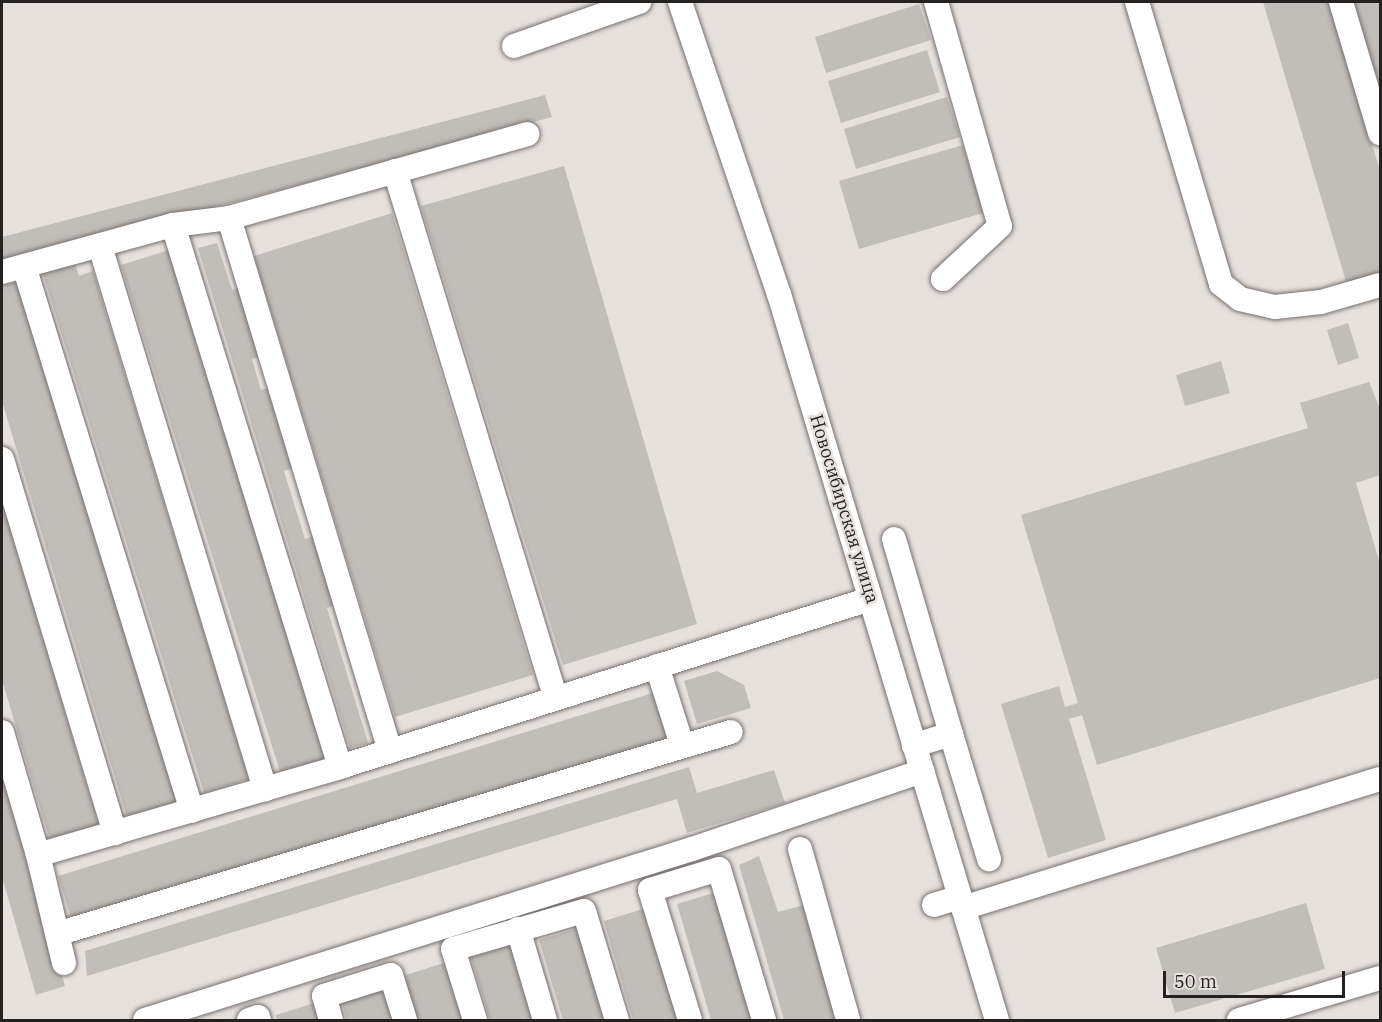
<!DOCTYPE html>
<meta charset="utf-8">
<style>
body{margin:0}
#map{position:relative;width:1382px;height:1022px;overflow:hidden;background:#e7e1de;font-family:"IBM Plex Serif",serif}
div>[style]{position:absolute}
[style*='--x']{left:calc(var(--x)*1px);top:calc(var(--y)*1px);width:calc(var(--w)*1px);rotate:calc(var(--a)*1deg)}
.building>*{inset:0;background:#c1bdb9}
.roads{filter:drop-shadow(0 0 2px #75706e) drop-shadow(0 0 2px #75706e)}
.minor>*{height:24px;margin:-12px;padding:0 12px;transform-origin:12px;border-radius:12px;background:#fff}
span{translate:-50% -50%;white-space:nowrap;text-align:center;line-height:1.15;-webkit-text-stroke:5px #e7e1de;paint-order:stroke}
.street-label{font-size:18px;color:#242120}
.frame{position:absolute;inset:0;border:3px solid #242120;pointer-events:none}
.scale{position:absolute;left:1163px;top:971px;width:182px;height:27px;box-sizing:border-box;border:3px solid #242120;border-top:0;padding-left:8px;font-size:18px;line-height:21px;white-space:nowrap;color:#242120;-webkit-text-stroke:4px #e7e1de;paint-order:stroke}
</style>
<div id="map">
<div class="building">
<div style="clip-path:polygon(1263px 2px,1330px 2px,1380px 171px,1380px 275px,1347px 285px)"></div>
<div style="clip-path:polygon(1354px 2px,1380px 2px,1380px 88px)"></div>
<div style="clip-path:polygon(919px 4px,931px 40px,826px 73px,815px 37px)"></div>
<div style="clip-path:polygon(927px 50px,940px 92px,841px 123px,828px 81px)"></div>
<div style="clip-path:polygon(545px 95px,552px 117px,2px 264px,2px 237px)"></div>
<div style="clip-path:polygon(947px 97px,960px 137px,856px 169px,844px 129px)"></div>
<div style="clip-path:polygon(963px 145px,983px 213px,859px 249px,839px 181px)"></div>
<div style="clip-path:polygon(564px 166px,697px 624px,563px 665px,421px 206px)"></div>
<div style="clip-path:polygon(392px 213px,533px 675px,395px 717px,254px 256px)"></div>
<div style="clip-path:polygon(217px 243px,232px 290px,248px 285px,269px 354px,252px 359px,261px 390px,279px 385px,303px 465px,284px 471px,305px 539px,322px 534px,343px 603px,327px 608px,368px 743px,350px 748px,198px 248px)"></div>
<div style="clip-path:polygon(169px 250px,329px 760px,281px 775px,121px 265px)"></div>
<div style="clip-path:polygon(74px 261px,79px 276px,93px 271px,249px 779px,204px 793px,42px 271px)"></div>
<div style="clip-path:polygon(18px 281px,179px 808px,128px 821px,2px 401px,2px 286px)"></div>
<div style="clip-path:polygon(1348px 323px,1359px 358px,1338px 365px,1327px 330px)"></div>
<div style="clip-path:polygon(1221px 361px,1230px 393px,1185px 406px,1176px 375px)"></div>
<div style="clip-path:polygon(1369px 382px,1380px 409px,1380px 475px,1356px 483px,1380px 564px,1380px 678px,1097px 765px,1082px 715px,1069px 719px,1106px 840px,1048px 858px,1001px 704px,1059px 686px,1065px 707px,1078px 703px,1021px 515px,1308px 428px,1300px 403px)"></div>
<div style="clip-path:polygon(2px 502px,100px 829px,51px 844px,2px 680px)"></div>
<div style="clip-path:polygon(717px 671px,744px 685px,751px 708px,697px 724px,684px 681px)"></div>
<div style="clip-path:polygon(653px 693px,667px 739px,72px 921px,58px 876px)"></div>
<div style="clip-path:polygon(689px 767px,697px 793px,774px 770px,785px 803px,687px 833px,677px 799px,87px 976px,85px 951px)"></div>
<div style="clip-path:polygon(2px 775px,65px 986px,36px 995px,2px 877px)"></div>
<div style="clip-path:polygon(759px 856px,778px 912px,804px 905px,837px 1020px,784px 1020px,739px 865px)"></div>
<div style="clip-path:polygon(720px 891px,759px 1020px,711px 1020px,677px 904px)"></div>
<div style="clip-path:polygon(1306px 903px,1325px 969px,1175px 1013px,1156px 948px)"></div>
<div style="clip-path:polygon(646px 908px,681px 1020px,633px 1020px,604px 921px)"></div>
<div style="clip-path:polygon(582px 927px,611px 1020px,563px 1020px,539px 940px)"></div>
<div style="clip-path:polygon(514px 944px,538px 1020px,490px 1020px,471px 957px)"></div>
<div style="clip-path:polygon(453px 960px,471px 1020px,416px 1020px,403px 976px)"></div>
<div style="clip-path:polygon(383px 983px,395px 1020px,347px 1020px,340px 996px)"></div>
<div style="clip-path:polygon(318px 1002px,325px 1020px,277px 1020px,276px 1015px)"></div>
</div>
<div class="roads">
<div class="minor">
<div style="--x:680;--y:2;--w:308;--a:71.3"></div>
<div style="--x:779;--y:294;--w:758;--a:73.29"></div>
<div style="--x:936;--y:2;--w:233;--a:74.1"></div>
<div style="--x:1000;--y:226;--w:78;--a:137.1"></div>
<div style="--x:1137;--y:2;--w:294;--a:73.4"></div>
<div style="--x:1221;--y:284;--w:24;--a:38"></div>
<div style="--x:1240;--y:299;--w:36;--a:13"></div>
<div style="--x:1275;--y:307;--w:46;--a:-6.2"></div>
<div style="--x:1321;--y:302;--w:61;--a:-16.1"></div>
<div style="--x:1341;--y:2;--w:137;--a:73.4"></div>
<div style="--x:514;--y:46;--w:133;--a:-19.4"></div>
<div style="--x:395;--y:171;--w:549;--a:73.05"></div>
<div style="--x:229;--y:218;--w:557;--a:73.19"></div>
<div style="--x:173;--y:225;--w:567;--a:72.87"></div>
<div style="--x:100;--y:246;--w:568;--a:73.1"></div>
<div style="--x:24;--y:266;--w:570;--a:72.87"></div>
<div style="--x:2;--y:272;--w:177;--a:-15.4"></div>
<div style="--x:173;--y:225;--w:56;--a:-7.1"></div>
<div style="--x:229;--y:218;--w:310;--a:-15.7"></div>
<div style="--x:2;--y:459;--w:391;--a:73.2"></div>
<div style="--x:894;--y:539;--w:203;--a:73.7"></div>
<div style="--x:951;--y:734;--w:39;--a:163"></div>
<div style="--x:657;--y:666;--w:83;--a:72.4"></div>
<div style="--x:2;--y:732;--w:128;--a:73.7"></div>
<div style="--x:951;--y:734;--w:131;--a:73.1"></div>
<div style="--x:800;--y:849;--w:178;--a:74.3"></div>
<div style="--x:934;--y:905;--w:27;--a:-17"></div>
<div style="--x:963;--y:908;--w:436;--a:-17.2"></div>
<div style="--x:518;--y:929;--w:95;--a:73.5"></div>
<div style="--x:60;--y:933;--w:700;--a:-16.68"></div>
<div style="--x:64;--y:963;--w:111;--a:-103.5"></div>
<div style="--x:38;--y:855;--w:315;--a:-16.2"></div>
<div style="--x:340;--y:767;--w:556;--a:-17.59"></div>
<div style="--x:145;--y:1020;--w:573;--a:-17.36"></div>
<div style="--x:692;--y:849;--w:243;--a:-18.7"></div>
<div style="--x:249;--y:1020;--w:9;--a:-18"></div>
<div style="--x:258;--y:1017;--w:3;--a:72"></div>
<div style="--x:331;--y:1020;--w:25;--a:-106"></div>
<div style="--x:324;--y:996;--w:70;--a:-17.4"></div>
<div style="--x:391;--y:975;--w:47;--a:72.7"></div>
<div style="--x:475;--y:1020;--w:74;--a:-107.2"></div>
<div style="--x:453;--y:949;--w:136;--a:-16.2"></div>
<div style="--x:584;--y:911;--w:114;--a:73.2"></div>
<div style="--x:690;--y:1020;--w:136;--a:-107.1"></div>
<div style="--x:650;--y:890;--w:72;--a:-16.9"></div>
<div style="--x:719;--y:869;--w:158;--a:73.4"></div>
<div style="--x:1239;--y:1020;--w:147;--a:-16.6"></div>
</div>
</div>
<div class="street-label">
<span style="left:844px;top:509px;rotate:73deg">Новосибирская улица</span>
</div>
<div class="frame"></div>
<div class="scale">50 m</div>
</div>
